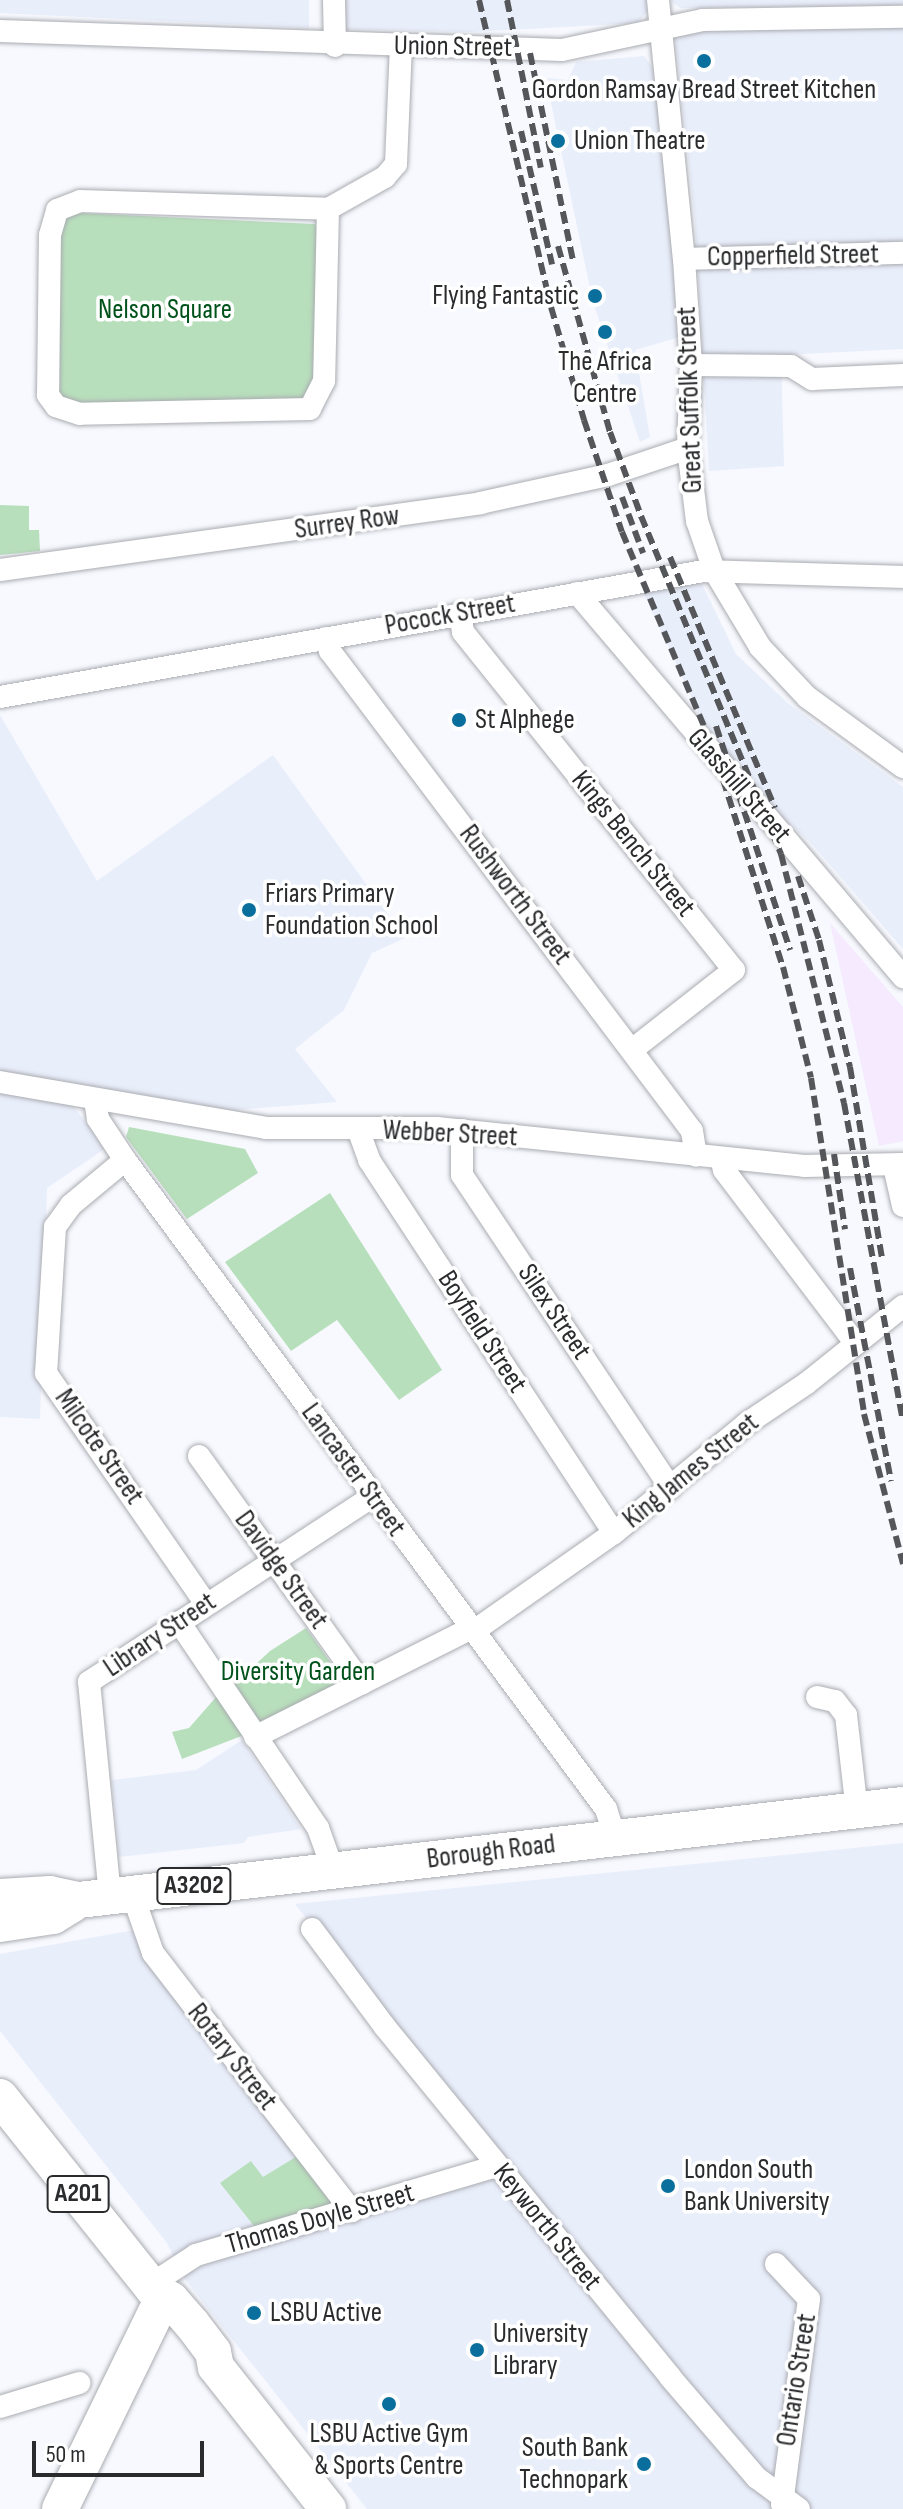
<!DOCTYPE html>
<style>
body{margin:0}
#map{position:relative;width:903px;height:2509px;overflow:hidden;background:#f7f9fe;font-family:"Sofia Sans Condensed",sans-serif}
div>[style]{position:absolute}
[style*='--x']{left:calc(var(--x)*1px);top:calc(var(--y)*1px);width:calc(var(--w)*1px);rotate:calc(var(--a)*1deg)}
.built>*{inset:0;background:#e9eefb}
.industrial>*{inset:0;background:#f6eafe}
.green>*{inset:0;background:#b8dfbc}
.roads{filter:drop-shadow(0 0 2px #aaacb1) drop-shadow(0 0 2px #aaacb1)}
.street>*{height:22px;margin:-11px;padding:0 11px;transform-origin:11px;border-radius:11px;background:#fff}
.primary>*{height:36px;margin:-18px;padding:0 18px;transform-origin:18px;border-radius:18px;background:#fff}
.rail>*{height:6px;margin-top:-3px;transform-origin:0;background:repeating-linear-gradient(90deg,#555659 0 12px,transparent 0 18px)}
.dots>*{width:22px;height:22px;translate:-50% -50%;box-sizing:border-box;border:4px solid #fff;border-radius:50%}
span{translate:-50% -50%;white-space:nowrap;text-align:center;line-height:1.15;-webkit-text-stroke:7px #fff;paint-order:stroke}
.shield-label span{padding:2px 6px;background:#fff;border:2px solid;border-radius:6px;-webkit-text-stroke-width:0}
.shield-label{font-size:26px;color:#2a2b2d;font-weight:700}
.street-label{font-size:28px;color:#2a2b2d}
.poi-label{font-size:28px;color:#2a2b2d}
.left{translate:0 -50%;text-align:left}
.right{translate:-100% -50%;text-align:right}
.park-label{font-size:28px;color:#00521b}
.scale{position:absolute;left:32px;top:2441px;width:172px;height:36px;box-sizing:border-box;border:4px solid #2a2b2d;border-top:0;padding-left:10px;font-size:24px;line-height:28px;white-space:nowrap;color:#2a2b2d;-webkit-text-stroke:6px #fff;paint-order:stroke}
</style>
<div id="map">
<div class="built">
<div style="clip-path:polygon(0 0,309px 0,309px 28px,0 13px)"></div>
<div style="clip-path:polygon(332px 0,649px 0,650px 7px,638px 23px,468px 32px,334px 29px)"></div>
<div style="clip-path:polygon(670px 0,903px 0,903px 5px,680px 8px)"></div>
<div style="clip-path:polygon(903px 24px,903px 349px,781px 355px,784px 466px,709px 471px,695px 222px,675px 37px,691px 28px)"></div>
<div style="clip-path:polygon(644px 56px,656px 72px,680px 337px,635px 350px,650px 437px,640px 442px,593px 302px,547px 84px,548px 78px,568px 80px,576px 62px)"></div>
<div style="clip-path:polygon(701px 582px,736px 654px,789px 704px,903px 787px,903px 949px,810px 842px,724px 768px,643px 592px)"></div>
<div style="clip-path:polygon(0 715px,97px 881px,273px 755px,405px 938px,372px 953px,344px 1010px,295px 1049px,337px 1102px,209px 1112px,0 1072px)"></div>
<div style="clip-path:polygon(0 1093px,72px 1105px,106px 1148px,47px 1188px,40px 1419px,0 1417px)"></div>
<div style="clip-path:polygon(242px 1740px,301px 1829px,248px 1837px,244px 1843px,119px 1857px,112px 1780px,196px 1770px)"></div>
<div style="clip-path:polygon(903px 1843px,903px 2509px,367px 2509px,184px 2278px,167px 2243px,0 2031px,0 1954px,140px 1929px,343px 2201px,497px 2166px,295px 1904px)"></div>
</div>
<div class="industrial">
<div style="clip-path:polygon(830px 923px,903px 1007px,903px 1141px,879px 1146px)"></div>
</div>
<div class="green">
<div style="clip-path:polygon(79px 213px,315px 224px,321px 236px,317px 386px,296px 405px,72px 403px,60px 396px,59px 231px,66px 218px)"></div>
<div style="clip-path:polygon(0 505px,29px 506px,29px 530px,39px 530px,40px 551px,0 555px)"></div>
<div style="clip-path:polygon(129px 1127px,245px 1149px,258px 1173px,187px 1219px,126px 1137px)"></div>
<div style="clip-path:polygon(330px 1193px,442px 1370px,399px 1400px,337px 1320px,291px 1351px,225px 1262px)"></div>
<div style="clip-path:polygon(306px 1628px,346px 1684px,258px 1727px,231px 1687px,270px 1651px)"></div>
<div style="clip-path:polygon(217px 1696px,244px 1735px,182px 1759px,172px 1732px,189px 1728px)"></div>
<div style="clip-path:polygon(299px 2155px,335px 2200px,311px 2216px,258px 2231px,220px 2183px,251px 2161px,263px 2177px)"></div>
</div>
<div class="roads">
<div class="street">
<div style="--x:334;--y:0;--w:46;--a:88.8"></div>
<div style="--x:658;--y:0;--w:260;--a:84.3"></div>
<div style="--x:684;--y:259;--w:106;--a:86.2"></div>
<div style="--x:691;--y:365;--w:83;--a:92.1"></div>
<div style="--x:688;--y:448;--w:74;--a:83"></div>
<div style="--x:697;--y:521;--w:52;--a:70.9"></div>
<div style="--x:714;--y:570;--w:90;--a:59.1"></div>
<div style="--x:760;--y:647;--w:69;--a:46.8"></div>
<div style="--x:807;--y:697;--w:119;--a:36.1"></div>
<div style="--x:0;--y:31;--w:562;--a:1.94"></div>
<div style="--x:562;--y:50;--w:144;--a:-12"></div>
<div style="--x:703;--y:20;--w:200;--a:-0.9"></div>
<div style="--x:328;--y:209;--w:172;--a:91.3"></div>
<div style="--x:324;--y:381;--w:31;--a:117"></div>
<div style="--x:310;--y:409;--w:230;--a:178.8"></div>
<div style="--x:80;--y:414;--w:25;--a:-162"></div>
<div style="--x:56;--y:406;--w:14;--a:-126"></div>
<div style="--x:48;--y:395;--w:160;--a:-89.3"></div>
<div style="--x:50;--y:235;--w:26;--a:-74"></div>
<div style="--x:57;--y:210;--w:25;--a:-21"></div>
<div style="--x:80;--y:201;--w:248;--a:1.8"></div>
<div style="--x:328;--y:209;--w:65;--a:-29.3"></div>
<div style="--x:385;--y:177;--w:17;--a:-50"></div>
<div style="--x:396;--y:164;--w:118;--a:-87.6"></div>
<div style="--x:684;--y:259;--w:219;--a:-1.6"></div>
<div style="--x:691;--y:365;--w:100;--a:0.6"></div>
<div style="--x:791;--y:366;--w:25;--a:32"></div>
<div style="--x:812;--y:379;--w:91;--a:-2.5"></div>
<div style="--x:0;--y:570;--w:485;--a:-7.9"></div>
<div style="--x:480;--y:503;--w:131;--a:-12.3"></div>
<div style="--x:608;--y:475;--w:84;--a:-18.6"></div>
<div style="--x:577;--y:593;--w:504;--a:49.67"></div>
<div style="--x:460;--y:613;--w:19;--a:81"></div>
<div style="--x:463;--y:632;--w:433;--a:51.3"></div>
<div style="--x:734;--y:970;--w:130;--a:141.9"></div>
<div style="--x:326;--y:638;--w:14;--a:73"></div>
<div style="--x:330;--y:651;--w:601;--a:52.98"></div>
<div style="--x:692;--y:1131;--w:25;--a:81"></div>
<div style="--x:0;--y:697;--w:715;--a:-10.15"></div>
<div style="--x:704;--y:571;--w:199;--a:1.7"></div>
<div style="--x:0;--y:1082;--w:270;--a:9.8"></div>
<div style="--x:266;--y:1128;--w:171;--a:0"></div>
<div style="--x:437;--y:1128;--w:369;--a:5.9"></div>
<div style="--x:804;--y:1166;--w:99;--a:-1.2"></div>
<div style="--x:95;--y:1100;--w:19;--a:81"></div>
<div style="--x:98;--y:1119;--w:49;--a:56.6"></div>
<div style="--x:125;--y:1160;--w:808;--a:53.46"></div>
<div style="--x:606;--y:1809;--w:29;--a:72"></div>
<div style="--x:358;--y:1129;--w:33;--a:70"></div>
<div style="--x:369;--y:1160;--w:446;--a:56.7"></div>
<div style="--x:462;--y:1130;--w:45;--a:90"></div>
<div style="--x:462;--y:1175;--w:376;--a:56.3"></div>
<div style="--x:721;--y:1158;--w:12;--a:76"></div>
<div style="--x:724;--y:1170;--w:218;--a:52.8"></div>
<div style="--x:125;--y:1160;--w:70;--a:140.2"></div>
<div style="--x:71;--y:1205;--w:27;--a:126"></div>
<div style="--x:55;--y:1227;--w:146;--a:93.5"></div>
<div style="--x:46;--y:1373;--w:281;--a:55.3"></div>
<div style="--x:894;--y:1166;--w:41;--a:77.3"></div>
<div style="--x:199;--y:1456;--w:280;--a:54.4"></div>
<div style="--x:179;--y:1622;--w:249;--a:56"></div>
<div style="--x:318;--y:1828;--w:45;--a:70.3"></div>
<div style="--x:474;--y:1631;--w:171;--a:-35"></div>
<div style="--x:614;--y:1533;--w:171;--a:-39.5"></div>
<div style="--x:746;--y:1424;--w:73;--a:-33.9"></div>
<div style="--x:807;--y:1383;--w:123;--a:-38.7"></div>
<div style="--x:817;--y:1697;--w:18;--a:13"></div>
<div style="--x:835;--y:1701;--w:18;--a:52"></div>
<div style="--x:846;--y:1715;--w:97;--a:83.5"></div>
<div style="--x:255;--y:1737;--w:243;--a:-26.7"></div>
<div style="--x:132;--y:1893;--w:64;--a:70.7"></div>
<div style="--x:153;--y:1953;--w:326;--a:52.4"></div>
<div style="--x:110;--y:1896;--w:215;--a:-95.6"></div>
<div style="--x:89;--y:1682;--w:338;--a:-33.2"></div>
<div style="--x:312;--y:1929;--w:122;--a:53.3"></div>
<div style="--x:385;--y:2027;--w:451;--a:50.8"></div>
<div style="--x:670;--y:2377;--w:133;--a:49.3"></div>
<div style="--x:757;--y:2478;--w:52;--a:36.4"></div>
<div style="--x:776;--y:2264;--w:48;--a:46.7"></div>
<div style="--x:809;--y:2299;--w:207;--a:97.5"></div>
<div style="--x:150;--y:2285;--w:55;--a:-33.1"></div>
<div style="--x:196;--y:2255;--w:314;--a:-16.5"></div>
<div style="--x:0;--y:2407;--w:83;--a:-16.9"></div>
</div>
<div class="primary">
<div style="--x:0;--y:1897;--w:50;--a:-3.4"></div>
<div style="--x:50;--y:1894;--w:30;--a:12"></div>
<div style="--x:79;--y:1900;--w:829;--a:-6.58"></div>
<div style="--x:0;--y:1924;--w:54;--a:-8.6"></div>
<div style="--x:53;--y:1916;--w:21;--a:-31"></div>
<div style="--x:0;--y:2097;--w:248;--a:51.4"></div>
<div style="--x:155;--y:2291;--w:18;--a:29"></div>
<div style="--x:171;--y:2300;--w:32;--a:49"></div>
<div style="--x:192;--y:2324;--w:35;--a:53"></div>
<div style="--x:213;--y:2352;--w:15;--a:79"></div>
<div style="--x:216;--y:2367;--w:181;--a:51.7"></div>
<div style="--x:60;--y:2509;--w:219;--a:-64"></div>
</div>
</div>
<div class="rail">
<div style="--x:479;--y:0;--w:315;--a:76.8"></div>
<div style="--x:551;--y:307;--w:118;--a:73.7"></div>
<div style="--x:584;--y:420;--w:118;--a:71.3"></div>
<div style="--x:622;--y:532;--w:231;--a:67.1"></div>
<div style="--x:712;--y:745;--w:233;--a:72.3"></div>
<div style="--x:783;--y:967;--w:114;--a:75.8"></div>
<div style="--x:811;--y:1078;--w:340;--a:81"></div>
<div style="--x:864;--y:1414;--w:155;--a:75.4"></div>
<div style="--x:507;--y:0;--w:171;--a:78.6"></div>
<div style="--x:530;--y:53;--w:212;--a:78.3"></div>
<div style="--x:521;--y:131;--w:137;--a:76.9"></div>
<div style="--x:558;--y:246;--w:193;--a:74.4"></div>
<div style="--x:610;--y:432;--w:90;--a:69.7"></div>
<div style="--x:641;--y:516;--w:366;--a:67.5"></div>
<div style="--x:781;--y:854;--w:257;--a:75.8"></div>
<div style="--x:844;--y:1103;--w:322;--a:79.5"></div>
<div style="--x:622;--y:497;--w:60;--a:69.4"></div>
<div style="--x:670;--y:557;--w:272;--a:67.3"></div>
<div style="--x:716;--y:726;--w:236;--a:71.7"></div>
<div style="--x:798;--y:876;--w:67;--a:71.8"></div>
<div style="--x:819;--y:940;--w:131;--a:76.3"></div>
<div style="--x:850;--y:1067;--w:194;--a:80.5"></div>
<div style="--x:834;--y:1154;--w:76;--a:81.7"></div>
<div style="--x:850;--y:1268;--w:217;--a:79.1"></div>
</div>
<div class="dots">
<div style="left:704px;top:61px;background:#0a6f9c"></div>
<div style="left:558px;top:141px;background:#0a6f9c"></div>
<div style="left:595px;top:296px;background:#0a6f9c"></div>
<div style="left:605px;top:332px;background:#0a6f9c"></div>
<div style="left:459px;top:720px;background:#0a6f9c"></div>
<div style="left:249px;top:910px;background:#0a6f9c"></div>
<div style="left:668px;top:2186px;background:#0a6f9c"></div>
<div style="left:254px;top:2313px;background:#0a6f9c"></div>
<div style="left:477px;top:2350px;background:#0a6f9c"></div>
<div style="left:389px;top:2404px;background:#0a6f9c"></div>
<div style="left:644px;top:2464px;background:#0a6f9c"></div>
</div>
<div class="shield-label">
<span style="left:194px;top:1886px">A3202</span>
<span style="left:78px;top:2194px">A201</span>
</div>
<div class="street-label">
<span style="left:453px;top:47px;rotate:1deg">Union Street</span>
<span style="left:793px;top:256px;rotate:-1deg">Copperfield Street</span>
<span style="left:690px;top:400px;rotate:-92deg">Great Suffolk Street</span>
<span style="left:347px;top:523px;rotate:-8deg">Surrey Row</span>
<span style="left:450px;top:615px;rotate:-10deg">Pocock Street</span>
<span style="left:739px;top:786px;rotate:49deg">Glasshill Street</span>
<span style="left:633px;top:844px;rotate:51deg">Kings Bench Street</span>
<span style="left:515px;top:895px;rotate:53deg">Rushworth Street</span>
<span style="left:450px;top:1134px;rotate:3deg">Webber Street</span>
<span style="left:554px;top:1312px;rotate:56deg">Silex Street</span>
<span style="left:482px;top:1332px;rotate:57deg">Boyfield Street</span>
<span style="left:99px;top:1447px;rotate:55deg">Milcote Street</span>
<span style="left:353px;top:1470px;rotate:54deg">Lancaster Street</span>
<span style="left:691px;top:1471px;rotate:-39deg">King James Street</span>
<span style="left:281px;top:1570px;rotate:54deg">Davidge Street</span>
<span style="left:160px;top:1635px;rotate:-34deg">Library Street</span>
<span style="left:491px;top:1852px;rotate:-7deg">Borough Road</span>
<span style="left:232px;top:2057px;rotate:52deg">Rotary Street</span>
<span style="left:320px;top:2219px;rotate:-16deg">Thomas Doyle Street</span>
<span style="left:547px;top:2227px;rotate:51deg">Keyworth Street</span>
<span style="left:797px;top:2380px;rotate:-81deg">Ontario Street</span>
</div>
<div class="poi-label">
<span style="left:704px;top:90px">Gordon Ramsay Bread Street Kitchen</span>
<span class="left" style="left:574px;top:141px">Union Theatre</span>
<span class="right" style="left:579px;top:296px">Flying Fantastic</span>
<span style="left:605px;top:378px">The Africa<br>Centre</span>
<span class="left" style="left:475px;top:720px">St Alphege</span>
<span class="left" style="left:265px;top:910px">Friars Primary<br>Foundation School</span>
<span class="left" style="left:684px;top:2186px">London South<br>Bank University</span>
<span class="left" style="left:270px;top:2313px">LSBU Active</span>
<span class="left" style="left:493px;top:2350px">University<br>Library</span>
<span style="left:389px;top:2450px">LSBU Active Gym<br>&amp; Sports Centre</span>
<span class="right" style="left:628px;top:2464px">South Bank<br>Technopark</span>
</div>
<div class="park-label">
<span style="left:165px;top:310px">Nelson Square</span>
<span style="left:298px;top:1672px">Diversity Garden</span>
</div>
<div class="scale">50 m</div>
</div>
